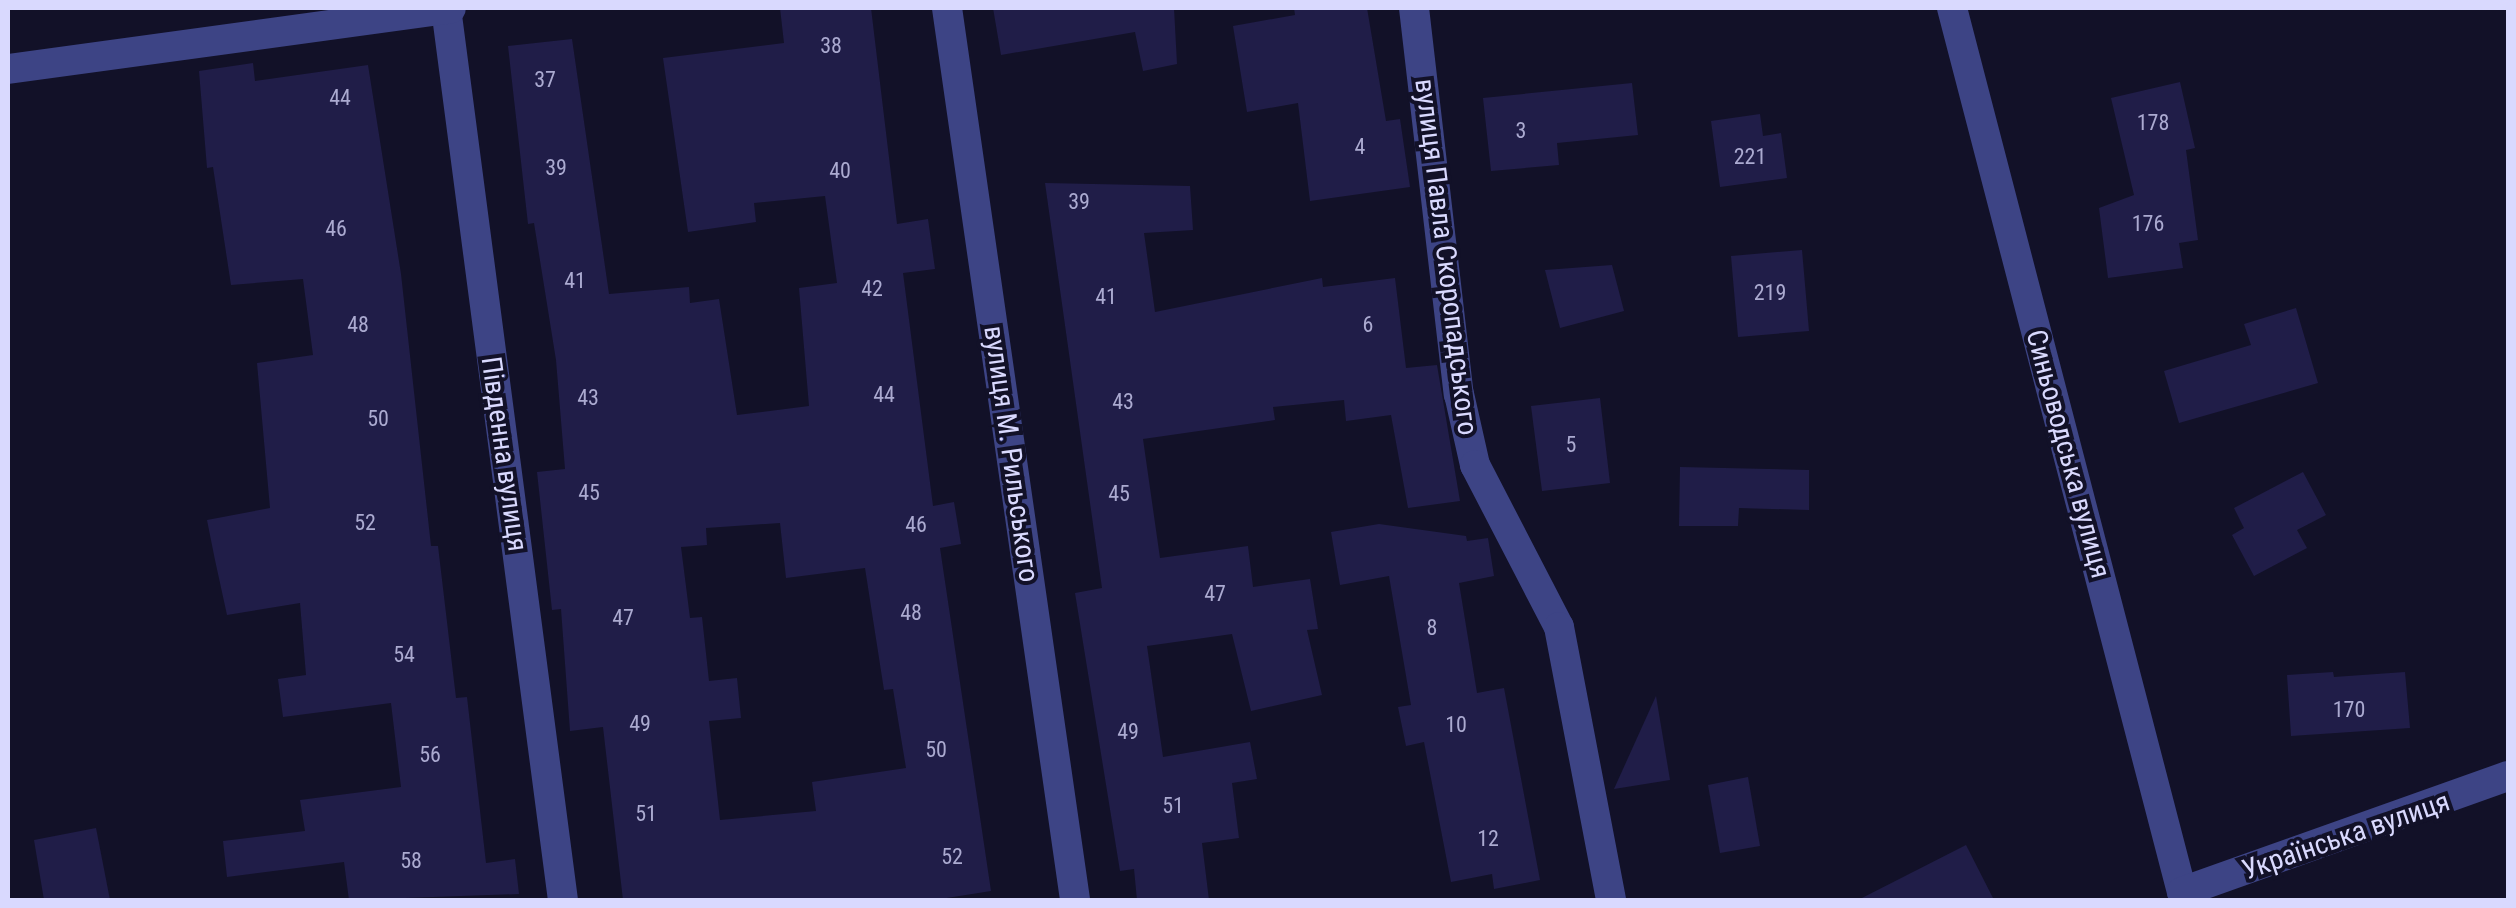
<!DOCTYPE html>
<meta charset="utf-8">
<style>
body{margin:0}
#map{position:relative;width:2516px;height:908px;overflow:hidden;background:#121128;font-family:"Roboto Condensed",sans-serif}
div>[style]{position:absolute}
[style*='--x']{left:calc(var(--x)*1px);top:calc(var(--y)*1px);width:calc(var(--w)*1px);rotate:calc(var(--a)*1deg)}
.building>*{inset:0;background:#201d48}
.minor>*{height:30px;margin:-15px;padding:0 15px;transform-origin:15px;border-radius:15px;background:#3d4485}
span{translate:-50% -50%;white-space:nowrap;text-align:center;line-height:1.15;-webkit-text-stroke:8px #121128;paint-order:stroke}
.number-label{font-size:22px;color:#abaad0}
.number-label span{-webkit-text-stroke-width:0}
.street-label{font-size:28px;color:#d9d9fe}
.frame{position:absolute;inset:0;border:10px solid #d9d9fe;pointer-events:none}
</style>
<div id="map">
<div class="building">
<div style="clip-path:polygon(evenodd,780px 8px,871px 8px,897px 224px,928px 219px,935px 269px,903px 273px,933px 506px,954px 502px,961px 544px,940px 548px,991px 891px,934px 900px,623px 900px,603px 727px,570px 731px,561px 609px,552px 610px,537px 472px,565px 469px,556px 360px,534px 223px,528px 224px,508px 46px,572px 39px,609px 294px,689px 287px,690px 303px,719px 299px,737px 415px,809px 406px,799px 288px,837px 283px,825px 196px,754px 203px,756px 222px,688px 232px,663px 58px,784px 43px,780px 8px,780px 523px,786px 578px,865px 568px,884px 690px,893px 689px,906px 768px,812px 782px,816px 811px,720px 820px,709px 721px,741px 718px,737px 678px,709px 681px,702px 617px,690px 618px,681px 547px,707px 545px,706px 528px,780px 523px)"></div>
<div style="clip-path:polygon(993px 8px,1174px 8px,1177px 64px,1143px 71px,1135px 32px,1001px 55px)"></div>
<div style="clip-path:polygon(1294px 8px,1367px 8px,1386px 121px,1400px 119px,1410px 187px,1310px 201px,1298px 103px,1247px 112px,1233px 26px,1295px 15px)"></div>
<div style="clip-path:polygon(253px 63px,255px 81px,368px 65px,401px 274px,431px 546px,438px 546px,456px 698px,467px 697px,486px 863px,515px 859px,519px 894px,349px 900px,344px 862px,227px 877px,223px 841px,305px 831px,300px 800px,401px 787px,391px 703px,283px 717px,278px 679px,306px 675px,300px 603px,227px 615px,215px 560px,207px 520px,270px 508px,257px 363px,313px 355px,303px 279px,231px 285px,213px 167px,207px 168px,199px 71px)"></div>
<div style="clip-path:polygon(2180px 82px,2195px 148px,2186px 150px,2198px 240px,2179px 243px,2183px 268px,2108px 278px,2099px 208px,2134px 195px,2111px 98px)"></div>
<div style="clip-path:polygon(1632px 83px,1638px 135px,1557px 143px,1559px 165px,1491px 171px,1483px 98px)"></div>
<div style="clip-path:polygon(1760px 114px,1763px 136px,1781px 133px,1787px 178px,1720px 187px,1711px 121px)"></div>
<div style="clip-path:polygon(1045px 183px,1190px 186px,1193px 230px,1144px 233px,1155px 312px,1322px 278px,1323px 287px,1395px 278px,1406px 368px,1437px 365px,1460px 501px,1408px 508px,1391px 415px,1346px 421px,1344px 400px,1273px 407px,1275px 420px,1143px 439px,1160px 558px,1248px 546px,1253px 587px,1310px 579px,1318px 629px,1307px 630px,1322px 695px,1251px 711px,1232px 634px,1147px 646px,1163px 757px,1250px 742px,1257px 779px,1232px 783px,1239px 838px,1202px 843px,1209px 900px,1137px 900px,1134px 869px,1120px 871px,1075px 593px,1102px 588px)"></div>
<div style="clip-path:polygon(1802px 250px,1809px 331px,1738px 337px,1731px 256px)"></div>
<div style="clip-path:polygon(1612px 265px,1624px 311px,1560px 328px,1545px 270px)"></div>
<div style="clip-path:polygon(2296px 308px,2318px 383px,2179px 423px,2164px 371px,2251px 345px,2244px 324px)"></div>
<div style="clip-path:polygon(1600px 398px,1610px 483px,1542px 491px,1531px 406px)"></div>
<div style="clip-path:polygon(1680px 467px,1809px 470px,1809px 510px,1739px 508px,1738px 526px,1679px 526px)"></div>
<div style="clip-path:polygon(2303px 472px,2326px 515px,2297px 530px,2307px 548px,2254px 576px,2232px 535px,2244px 528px,2234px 508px)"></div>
<div style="clip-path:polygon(1379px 524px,1466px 536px,1467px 541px,1488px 538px,1494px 576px,1459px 583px,1477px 693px,1504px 688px,1540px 880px,1494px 889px,1492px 874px,1451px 882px,1424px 742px,1406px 746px,1398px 707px,1411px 705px,1389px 576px,1340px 585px,1331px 532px)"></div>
<div style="clip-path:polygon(2333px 672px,2334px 677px,2405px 672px,2410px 728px,2291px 736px,2287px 675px)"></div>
<div style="clip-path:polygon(1656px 696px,1670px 780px,1614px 789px)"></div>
<div style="clip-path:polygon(1748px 777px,1760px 846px,1720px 853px,1708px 785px)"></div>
<div style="clip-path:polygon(96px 828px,110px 900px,44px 900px,34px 840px)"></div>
<div style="clip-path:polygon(1966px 845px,1994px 900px,1858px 900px)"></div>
</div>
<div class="minor">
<div style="--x:446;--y:8;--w:900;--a:82.53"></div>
<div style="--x:947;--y:8;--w:901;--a:81.83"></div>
<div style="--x:1414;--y:8;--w:389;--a:83.4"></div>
<div style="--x:1459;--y:394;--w:73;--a:77.3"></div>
<div style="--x:1475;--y:465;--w:182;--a:62.6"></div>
<div style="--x:1559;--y:627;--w:278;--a:79.2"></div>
<div style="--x:1952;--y:8;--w:922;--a:75.42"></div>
<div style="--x:8;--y:69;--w:447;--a:-7.8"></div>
<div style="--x:2182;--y:892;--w:346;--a:-19.6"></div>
</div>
<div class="number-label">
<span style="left:831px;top:46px">38</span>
<span style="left:545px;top:80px">37</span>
<span style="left:340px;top:98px">44</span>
<span style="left:2153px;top:123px">178</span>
<span style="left:1521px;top:131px">3</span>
<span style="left:1360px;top:147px">4</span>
<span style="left:1750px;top:157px">221</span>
<span style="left:556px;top:168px">39</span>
<span style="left:840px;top:171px">40</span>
<span style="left:1079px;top:202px">39</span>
<span style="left:2148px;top:224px">176</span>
<span style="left:336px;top:229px">46</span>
<span style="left:575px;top:281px">41</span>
<span style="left:872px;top:289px">42</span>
<span style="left:1770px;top:293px">219</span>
<span style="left:1106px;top:297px">41</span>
<span style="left:358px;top:325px">48</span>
<span style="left:1368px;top:325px">6</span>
<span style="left:884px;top:395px">44</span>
<span style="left:588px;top:398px">43</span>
<span style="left:1123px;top:402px">43</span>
<span style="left:378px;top:419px">50</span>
<span style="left:1571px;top:445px">5</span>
<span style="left:589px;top:493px">45</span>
<span style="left:1119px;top:494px">45</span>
<span style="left:365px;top:523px">52</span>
<span style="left:916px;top:525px">46</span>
<span style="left:1215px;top:594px">47</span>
<span style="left:911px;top:613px">48</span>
<span style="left:623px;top:618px">47</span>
<span style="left:1432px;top:628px">8</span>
<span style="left:404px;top:655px">54</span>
<span style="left:2349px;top:710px">170</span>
<span style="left:640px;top:724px">49</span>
<span style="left:1456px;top:725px">10</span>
<span style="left:1128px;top:732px">49</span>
<span style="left:936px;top:750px">50</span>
<span style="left:430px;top:755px">56</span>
<span style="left:1173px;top:806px">51</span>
<span style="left:646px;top:814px">51</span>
<span style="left:1488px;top:839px">12</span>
<span style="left:952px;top:857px">52</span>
<span style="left:411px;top:861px">58</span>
</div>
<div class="street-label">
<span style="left:1446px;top:257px;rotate:83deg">вулиця Павла Скоропадського</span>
<span style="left:504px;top:454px;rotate:82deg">Південна вулиця</span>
<span style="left:1011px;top:454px;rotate:82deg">вулиця М. Рильського</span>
<span style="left:2068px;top:454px;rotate:75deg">Синьоводська вулиця</span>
<span style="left:2346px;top:836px;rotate:-19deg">Українська вулиця</span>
</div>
<div class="frame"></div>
</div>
